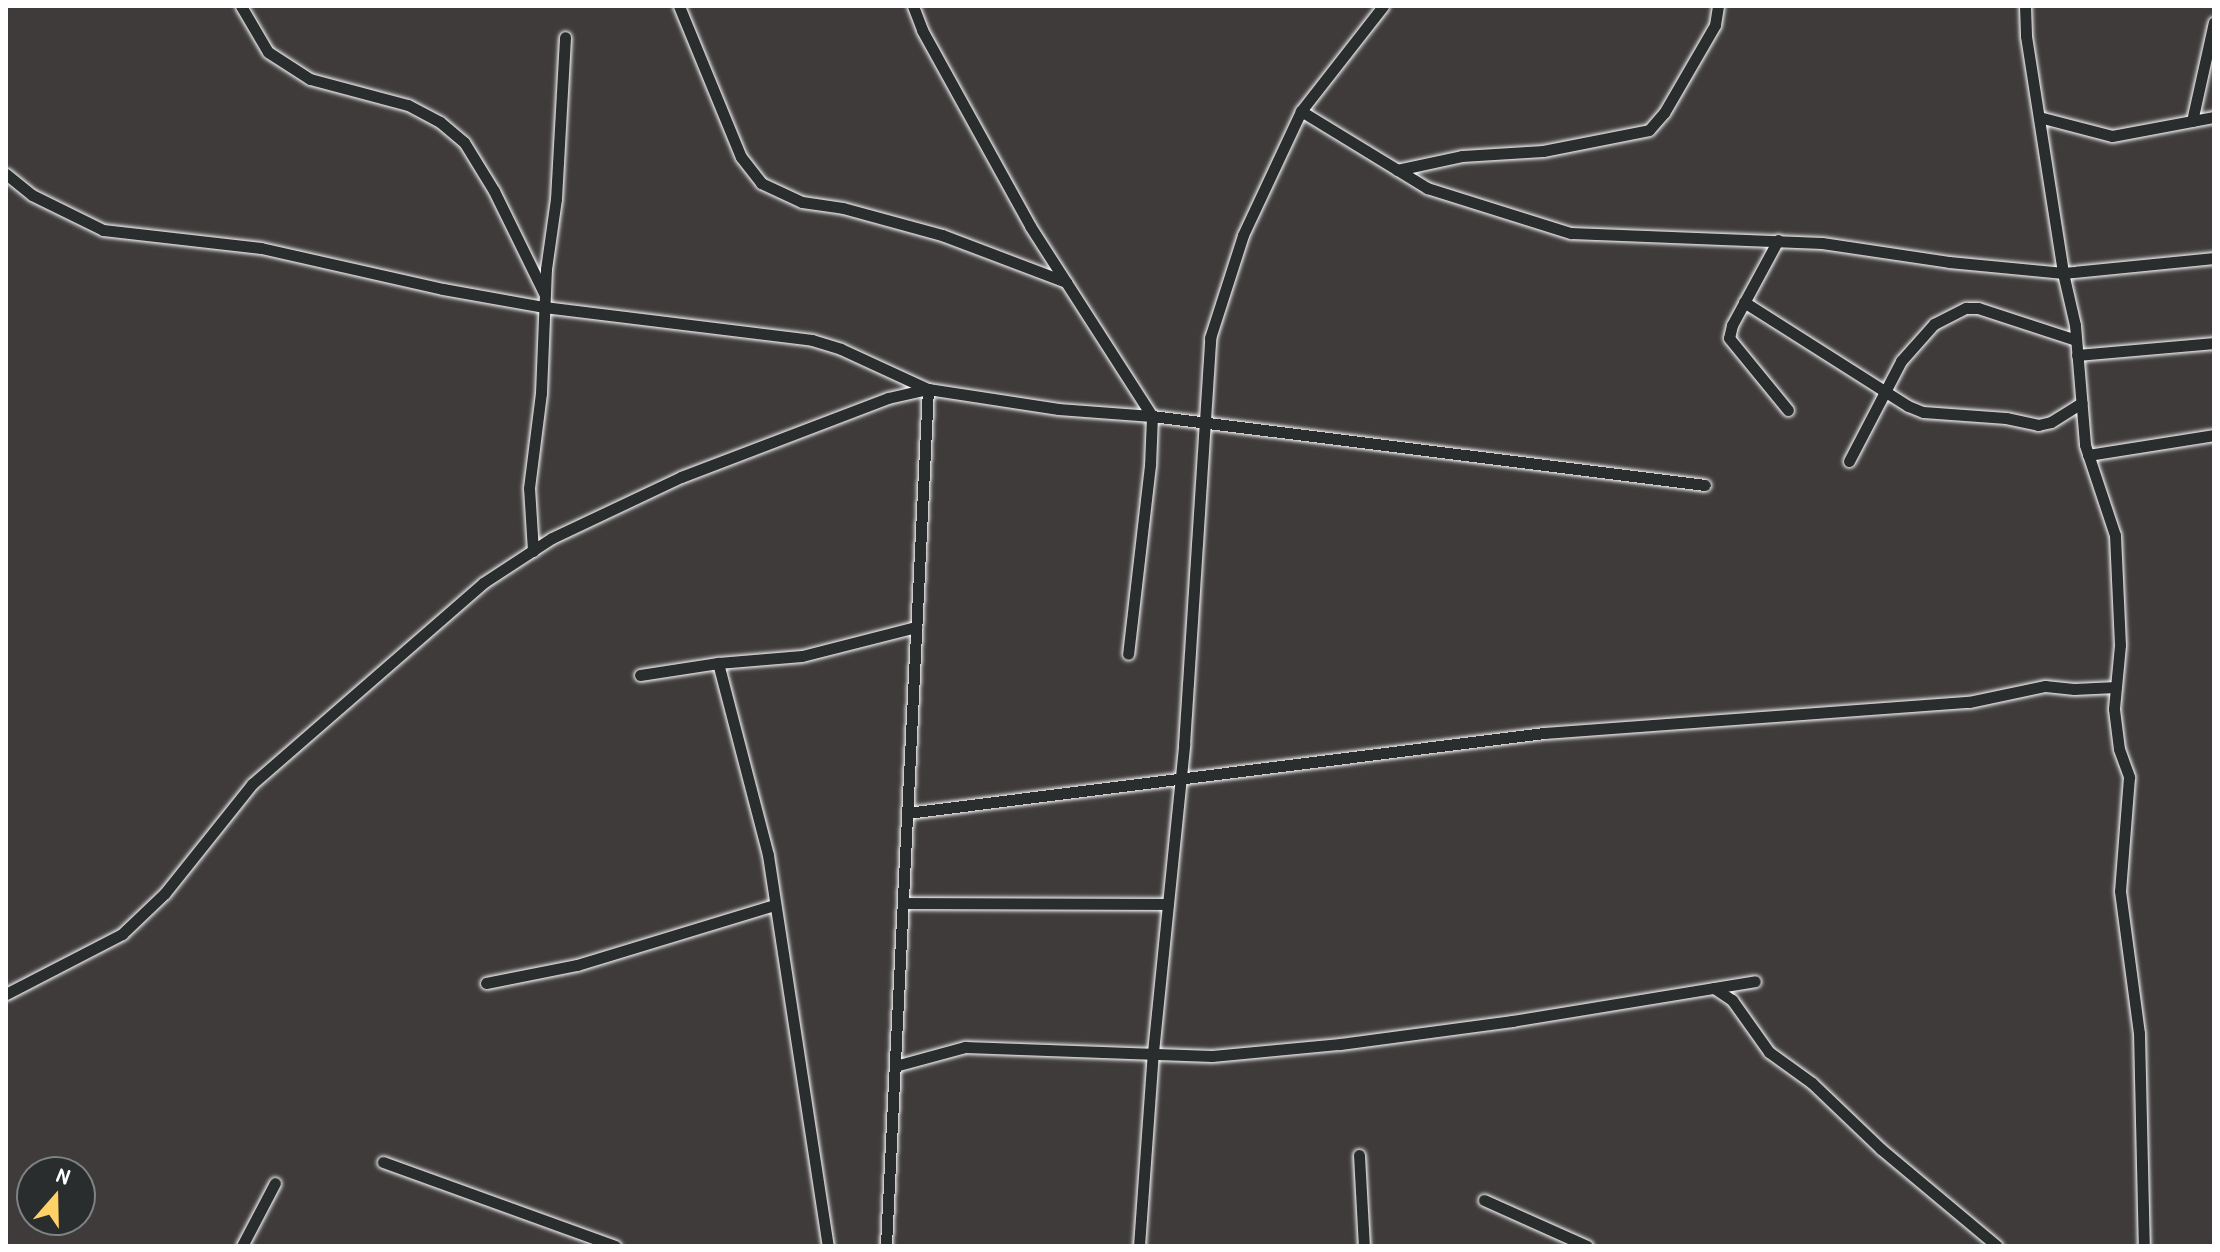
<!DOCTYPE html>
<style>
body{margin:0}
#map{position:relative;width:2220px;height:1252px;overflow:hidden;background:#3e3b3a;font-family:"Patrick Hand",sans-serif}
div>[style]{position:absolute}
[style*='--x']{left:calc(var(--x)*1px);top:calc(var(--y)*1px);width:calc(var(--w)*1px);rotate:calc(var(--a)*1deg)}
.roads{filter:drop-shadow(0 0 2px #fff) drop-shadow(0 0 2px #fff)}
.minor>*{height:11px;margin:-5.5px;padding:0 5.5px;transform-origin:5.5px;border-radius:5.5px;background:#2a2d2e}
span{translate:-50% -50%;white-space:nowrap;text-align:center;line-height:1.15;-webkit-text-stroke:7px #2a2d2e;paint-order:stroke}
.frame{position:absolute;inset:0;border:8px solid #fff;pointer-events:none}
.north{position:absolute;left:16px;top:1156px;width:80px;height:80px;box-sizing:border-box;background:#2a2d2e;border:2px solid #7f8182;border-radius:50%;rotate:20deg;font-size:22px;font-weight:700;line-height:32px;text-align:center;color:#fff}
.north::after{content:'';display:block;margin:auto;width:28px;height:36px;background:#ffd166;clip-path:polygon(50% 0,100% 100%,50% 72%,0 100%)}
</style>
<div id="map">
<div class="roads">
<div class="minor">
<div style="--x:241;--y:6;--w:53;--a:59.6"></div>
<div style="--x:268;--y:52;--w:50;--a:32.7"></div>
<div style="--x:310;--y:79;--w:101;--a:14.9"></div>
<div style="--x:408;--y:105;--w:36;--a:28"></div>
<div style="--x:440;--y:122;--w:31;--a:40"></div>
<div style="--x:464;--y:142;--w:57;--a:58.5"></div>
<div style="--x:494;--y:191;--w:114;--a:63.9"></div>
<div style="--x:679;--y:6;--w:163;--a:67.7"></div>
<div style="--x:741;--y:157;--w:33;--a:52"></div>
<div style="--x:761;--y:183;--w:45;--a:24.9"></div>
<div style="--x:802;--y:202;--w:41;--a:8.3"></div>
<div style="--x:843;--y:208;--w:103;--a:15.3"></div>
<div style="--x:942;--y:235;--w:133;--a:20.8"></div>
<div style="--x:913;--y:6;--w:26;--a:69"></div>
<div style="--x:922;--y:30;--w:224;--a:61.1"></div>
<div style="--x:1030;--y:226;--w:226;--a:57.3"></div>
<div style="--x:1152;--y:416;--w:49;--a:92.3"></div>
<div style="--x:1150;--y:465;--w:190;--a:96.6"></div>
<div style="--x:2025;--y:6;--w:30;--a:88"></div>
<div style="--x:2026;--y:36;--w:240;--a:81.1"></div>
<div style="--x:2063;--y:273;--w:53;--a:77"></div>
<div style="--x:2075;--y:325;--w:120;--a:85.2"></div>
<div style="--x:2085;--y:445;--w:95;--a:71.6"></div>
<div style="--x:2115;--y:535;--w:110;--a:87.4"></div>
<div style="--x:2120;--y:645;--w:64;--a:95.4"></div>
<div style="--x:2114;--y:709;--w:40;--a:82.9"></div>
<div style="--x:2119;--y:749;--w:30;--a:70"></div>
<div style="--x:2129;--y:777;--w:114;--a:94.5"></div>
<div style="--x:2120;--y:891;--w:143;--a:82.4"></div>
<div style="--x:2139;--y:1033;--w:213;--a:88.7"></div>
<div style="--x:1301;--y:111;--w:148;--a:31.4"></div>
<div style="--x:1427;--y:188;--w:151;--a:17.4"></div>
<div style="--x:1571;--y:233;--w:251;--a:2.3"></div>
<div style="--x:1822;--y:243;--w:128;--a:8.5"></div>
<div style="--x:1949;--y:262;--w:115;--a:5.5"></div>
<div style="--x:2063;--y:273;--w:152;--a:-5.7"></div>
<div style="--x:2039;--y:117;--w:75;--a:14.6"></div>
<div style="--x:2112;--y:136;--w:104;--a:-10.6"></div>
<div style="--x:2192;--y:121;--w:101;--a:-77.5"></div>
<div style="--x:1397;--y:170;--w:66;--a:-12.2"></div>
<div style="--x:1462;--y:156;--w:81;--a:-3.5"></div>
<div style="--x:1543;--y:151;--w:108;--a:-11.2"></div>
<div style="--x:1649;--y:130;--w:23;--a:-49"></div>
<div style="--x:1664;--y:113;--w:102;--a:-59.9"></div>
<div style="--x:1715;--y:25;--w:19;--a:-81"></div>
<div style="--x:6;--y:174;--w:33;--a:39"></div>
<div style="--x:32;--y:195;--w:79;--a:26.2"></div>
<div style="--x:103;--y:230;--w:159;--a:6.5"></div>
<div style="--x:261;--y:248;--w:187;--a:12.7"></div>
<div style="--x:443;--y:289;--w:103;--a:10.1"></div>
<div style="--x:544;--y:307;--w:270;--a:7"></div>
<div style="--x:812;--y:340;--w:30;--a:17"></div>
<div style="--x:841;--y:349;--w:96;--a:24.7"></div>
<div style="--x:928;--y:389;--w:858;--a:92.81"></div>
<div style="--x:1778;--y:240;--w:97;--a:118.4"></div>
<div style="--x:1732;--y:325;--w:13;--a:103"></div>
<div style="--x:1729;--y:338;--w:93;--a:50.7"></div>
<div style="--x:1744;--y:302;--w:194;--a:32.4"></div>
<div style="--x:1908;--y:406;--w:16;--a:22"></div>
<div style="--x:1923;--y:412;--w:83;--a:4.1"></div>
<div style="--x:2006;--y:418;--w:33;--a:12"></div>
<div style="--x:2038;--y:425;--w:13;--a:-13"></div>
<div style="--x:2051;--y:422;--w:36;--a:-32"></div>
<div style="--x:2077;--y:355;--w:138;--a:-5"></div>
<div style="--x:2088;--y:455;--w:128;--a:-9"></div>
<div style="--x:1849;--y:461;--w:113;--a:-62.5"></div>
<div style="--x:1901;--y:361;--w:50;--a:-48.3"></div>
<div style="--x:1934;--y:324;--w:36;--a:-27"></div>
<div style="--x:1966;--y:308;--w:12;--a:0"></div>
<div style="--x:1978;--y:308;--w:103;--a:18.1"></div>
<div style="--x:533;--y:551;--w:63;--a:-93.6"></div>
<div style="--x:529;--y:488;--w:96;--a:-82.8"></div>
<div style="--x:541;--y:393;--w:124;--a:-87.7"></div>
<div style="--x:546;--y:269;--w:71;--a:-81.9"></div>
<div style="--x:556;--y:199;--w:162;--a:-86.8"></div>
<div style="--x:718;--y:663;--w:198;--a:75.4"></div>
<div style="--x:768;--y:855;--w:396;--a:81.3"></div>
<div style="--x:640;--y:675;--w:79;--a:-8.7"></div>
<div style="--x:718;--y:663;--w:84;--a:-4.8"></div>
<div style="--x:802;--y:656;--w:118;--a:-14.3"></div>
<div style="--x:907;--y:813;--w:642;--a:-7.16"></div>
<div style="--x:1544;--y:733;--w:426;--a:-4.2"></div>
<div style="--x:1969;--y:702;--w:78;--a:-11.9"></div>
<div style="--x:2045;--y:686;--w:29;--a:6"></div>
<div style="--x:2074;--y:689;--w:42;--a:-2.7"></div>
<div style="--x:903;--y:903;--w:265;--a:0.2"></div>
<div style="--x:486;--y:983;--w:93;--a:-11.2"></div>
<div style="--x:577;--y:965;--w:207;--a:-16.9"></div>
<div style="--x:1714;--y:988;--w:22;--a:34"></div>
<div style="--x:1732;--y:1000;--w:64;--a:54.6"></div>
<div style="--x:1769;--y:1052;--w:53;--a:35.8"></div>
<div style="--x:1812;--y:1083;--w:95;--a:43.7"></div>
<div style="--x:1881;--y:1149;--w:151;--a:39.9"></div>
<div style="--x:6;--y:994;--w:131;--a:-27.3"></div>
<div style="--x:122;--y:934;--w:59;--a:-43.6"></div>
<div style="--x:165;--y:893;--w:139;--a:-51.4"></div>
<div style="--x:252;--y:784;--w:306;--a:-41"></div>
<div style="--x:483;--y:583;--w:82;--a:-33.1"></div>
<div style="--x:552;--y:538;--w:143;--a:-25.3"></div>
<div style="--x:681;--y:477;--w:222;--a:-20.9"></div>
<div style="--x:888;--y:398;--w:41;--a:-12.7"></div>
<div style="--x:928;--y:389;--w:132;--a:8.7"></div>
<div style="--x:1058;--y:409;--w:94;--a:4.3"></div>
<div style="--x:1152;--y:416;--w:557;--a:7.11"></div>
<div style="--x:895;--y:1066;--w:73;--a:-15.2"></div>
<div style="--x:965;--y:1047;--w:247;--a:2.1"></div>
<div style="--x:1212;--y:1056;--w:129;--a:-5.4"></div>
<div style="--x:1340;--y:1044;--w:174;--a:-7.6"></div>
<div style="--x:1512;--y:1021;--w:246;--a:-9.3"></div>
<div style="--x:1359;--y:1155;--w:91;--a:86.9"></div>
<div style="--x:383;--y:1162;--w:247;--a:19.9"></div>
<div style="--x:1484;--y:1200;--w:113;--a:24.1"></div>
<div style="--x:242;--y:1246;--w:71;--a:-62.4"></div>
<div style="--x:1139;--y:1246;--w:195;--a:-85.9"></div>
<div style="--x:1153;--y:1052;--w:309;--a:-84.2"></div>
<div style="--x:1184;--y:745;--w:408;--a:-86.3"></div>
<div style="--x:1210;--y:338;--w:108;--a:-72.2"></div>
<div style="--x:1243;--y:235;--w:137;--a:-64.9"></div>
<div style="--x:1301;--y:111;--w:133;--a:-52"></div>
</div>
</div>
<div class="frame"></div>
<div class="north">N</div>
</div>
